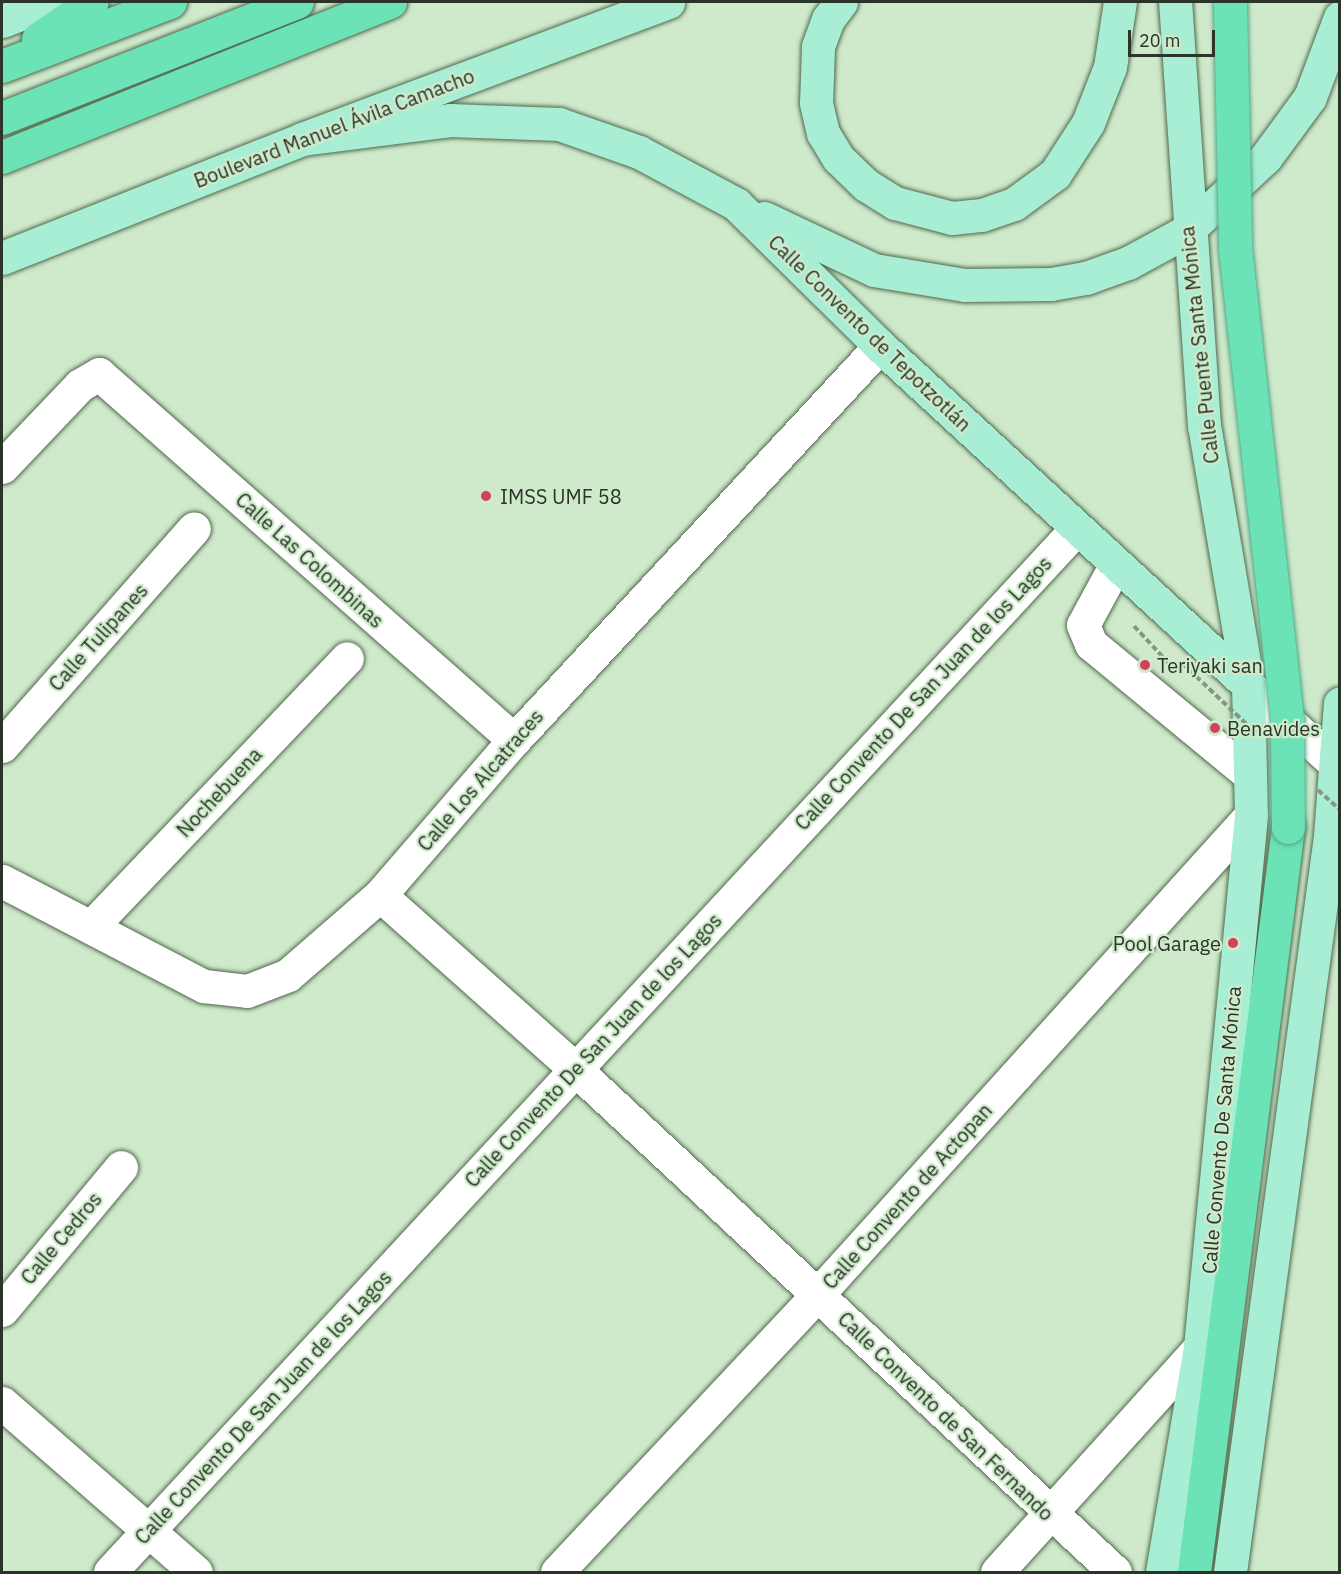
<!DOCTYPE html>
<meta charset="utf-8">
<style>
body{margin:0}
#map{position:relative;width:1341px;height:1574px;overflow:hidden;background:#cfeacb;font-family:"IBM Plex Sans",sans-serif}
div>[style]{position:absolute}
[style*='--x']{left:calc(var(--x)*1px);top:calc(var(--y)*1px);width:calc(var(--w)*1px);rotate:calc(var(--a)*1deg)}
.path>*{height:4px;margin-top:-2px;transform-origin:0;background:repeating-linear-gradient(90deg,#849781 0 6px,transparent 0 9px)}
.roads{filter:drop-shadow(0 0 2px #51684d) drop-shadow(0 0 2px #51684d)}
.minor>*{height:33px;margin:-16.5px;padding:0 16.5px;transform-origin:16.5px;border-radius:16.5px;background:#fff}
.major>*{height:33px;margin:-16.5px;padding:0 16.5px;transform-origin:16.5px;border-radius:16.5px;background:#a7eed4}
.highway>*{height:33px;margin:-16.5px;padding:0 16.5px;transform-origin:16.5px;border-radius:16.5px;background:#6ce2b7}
.path-bridge>*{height:4px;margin-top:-2px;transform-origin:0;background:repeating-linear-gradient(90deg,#849781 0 6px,transparent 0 9px)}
.bridges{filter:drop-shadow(0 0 2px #55a585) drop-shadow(0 0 2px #55a585)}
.highway-bridge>*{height:33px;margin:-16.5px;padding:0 16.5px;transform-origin:16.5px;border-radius:16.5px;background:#6ce2b7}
.dots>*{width:16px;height:16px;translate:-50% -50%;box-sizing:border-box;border:3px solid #cfeacb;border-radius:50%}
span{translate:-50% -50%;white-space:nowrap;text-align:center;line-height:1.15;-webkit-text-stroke:4.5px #cfeacb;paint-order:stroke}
.street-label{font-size:20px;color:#2a3428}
.poi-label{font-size:20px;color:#2a3428}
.left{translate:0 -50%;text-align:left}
.right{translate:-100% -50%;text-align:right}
.frame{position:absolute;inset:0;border:3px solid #2a3428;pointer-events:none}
.scale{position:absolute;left:1128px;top:30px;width:87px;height:27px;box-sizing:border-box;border:3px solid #2a3428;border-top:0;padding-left:8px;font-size:18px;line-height:21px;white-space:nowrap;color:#2a3428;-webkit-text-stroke:4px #cfeacb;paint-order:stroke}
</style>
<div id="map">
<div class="path">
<div style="--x:1134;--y:626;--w:59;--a:47.1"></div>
</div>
<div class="roads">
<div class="minor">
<div style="--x:2;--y:467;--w:113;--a:-46.4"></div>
<div style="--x:80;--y:385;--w:22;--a:-30"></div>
<div style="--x:99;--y:374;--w:553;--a:41.41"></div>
<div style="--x:1116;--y:564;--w:69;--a:118.4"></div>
<div style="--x:1083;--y:625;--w:21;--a:67"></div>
<div style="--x:1091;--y:644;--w:206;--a:39.5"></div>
<div style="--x:1248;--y:685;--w:124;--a:42.1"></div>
<div style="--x:2;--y:746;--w:290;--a:-48.6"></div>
<div style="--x:2;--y:881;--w:228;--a:27.5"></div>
<div style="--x:204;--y:986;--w:43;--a:6.6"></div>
<div style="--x:247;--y:991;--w:44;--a:-21.3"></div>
<div style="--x:288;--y:975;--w:122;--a:-41"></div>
<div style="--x:380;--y:895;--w:205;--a:-49.2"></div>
<div style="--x:514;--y:740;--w:538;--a:-47.11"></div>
<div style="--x:380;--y:895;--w:261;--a:41.7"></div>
<div style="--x:575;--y:1069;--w:738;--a:42.97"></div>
<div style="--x:91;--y:927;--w:371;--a:-46.4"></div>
<div style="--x:2;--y:1310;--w:186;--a:-50.2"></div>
<div style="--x:2;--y:1403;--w:257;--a:41.1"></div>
<div style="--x:110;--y:1572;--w:1423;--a:-47.19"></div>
<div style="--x:557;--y:1572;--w:381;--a:-46.8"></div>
<div style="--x:818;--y:1294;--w:646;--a:-47.89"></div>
<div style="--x:997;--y:1572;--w:303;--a:-47.9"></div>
</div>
<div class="major">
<div style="--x:841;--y:2;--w:21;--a:127"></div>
<div style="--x:828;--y:19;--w:30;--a:110"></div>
<div style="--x:818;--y:47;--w:56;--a:92"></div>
<div style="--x:816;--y:103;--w:31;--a:77"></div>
<div style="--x:823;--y:133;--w:29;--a:59"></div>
<div style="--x:838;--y:158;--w:39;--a:44"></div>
<div style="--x:866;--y:185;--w:34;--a:32"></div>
<div style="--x:895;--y:203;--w:59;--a:14.7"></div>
<div style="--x:952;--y:218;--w:30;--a:-6"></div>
<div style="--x:982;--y:215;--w:34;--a:-19"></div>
<div style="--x:1014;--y:204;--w:51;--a:-36.2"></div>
<div style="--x:1055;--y:174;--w:61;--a:-57.1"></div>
<div style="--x:1088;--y:123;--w:60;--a:-68.6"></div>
<div style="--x:1110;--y:67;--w:66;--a:-81.3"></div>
<div style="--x:2;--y:21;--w:53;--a:-20.8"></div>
<div style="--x:302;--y:139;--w:149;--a:-7.3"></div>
<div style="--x:450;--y:120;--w:109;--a:2.1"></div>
<div style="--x:559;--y:124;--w:85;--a:19.3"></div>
<div style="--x:639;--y:152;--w:110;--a:28.2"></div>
<div style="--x:736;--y:204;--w:202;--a:44.6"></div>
<div style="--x:880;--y:346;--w:500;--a:42.65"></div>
<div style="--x:764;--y:218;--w:122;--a:25.3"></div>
<div style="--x:874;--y:270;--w:92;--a:9.4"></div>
<div style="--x:965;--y:285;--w:86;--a:-0.7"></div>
<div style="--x:1051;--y:284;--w:36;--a:-10"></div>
<div style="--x:1086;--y:278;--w:45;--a:-19.7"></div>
<div style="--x:1128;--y:263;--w:67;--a:-28.5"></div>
<div style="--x:1187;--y:231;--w:108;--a:-43.1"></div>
<div style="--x:1266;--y:157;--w:74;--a:-53.7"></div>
<div style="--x:1310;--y:97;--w:85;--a:-69.4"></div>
<div style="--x:2;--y:258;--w:323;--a:-21.6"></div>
<div style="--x:302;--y:139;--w:391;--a:-20.5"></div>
<div style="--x:1162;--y:1572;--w:228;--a:-80.4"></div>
<div style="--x:1200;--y:1347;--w:534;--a:-84.52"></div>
<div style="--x:1251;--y:815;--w:130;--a:-91.3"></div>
<div style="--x:1248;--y:685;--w:263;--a:-99.6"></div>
<div style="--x:1204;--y:426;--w:425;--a:-93.9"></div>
<div style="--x:1230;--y:1572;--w:743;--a:-82.26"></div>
<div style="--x:1330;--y:836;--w:133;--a:-85.7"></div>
</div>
<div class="highway">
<div style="--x:38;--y:39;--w:65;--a:-34.4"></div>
<div style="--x:2;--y:66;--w:180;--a:-20.9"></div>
<div style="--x:2;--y:118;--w:317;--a:-21.5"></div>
<div style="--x:2;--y:157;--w:418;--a:-21.8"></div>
<div style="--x:1194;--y:1572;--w:751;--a:-82.81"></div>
</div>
</div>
<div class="path-bridge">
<div style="--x:1183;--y:664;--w:100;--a:43.4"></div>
<div style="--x:1318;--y:790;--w:30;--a:42"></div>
</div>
<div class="bridges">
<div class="highway-bridge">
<div style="--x:1230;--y:2;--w:246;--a:88.8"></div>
<div style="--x:1235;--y:248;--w:477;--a:83.7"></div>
<div style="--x:1287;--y:722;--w:105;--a:89.5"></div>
</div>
</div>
<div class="dots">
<div style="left:486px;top:496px;background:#d24159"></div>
<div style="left:1145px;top:665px;background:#d24159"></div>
<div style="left:1215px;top:728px;background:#d24159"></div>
<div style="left:1233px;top:943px;background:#d24159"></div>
</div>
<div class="street-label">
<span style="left:334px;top:128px;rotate:-21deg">Boulevard Manuel Ávila Camacho</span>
<span style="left:870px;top:333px;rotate:44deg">Calle Convento de Tepotzotlán</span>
<span style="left:1199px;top:345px;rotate:-96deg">Calle Puente Santa Mónica</span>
<span style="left:310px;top:560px;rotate:42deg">Calle Las Colombinas</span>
<span style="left:98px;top:637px;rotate:-48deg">Calle Tulipanes</span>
<span style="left:923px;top:693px;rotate:-47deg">Calle Convento De San Juan de los Lagos</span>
<span style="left:480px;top:780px;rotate:-49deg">Calle Los Alcatraces</span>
<span style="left:219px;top:792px;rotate:-47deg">Nochebuena</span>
<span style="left:593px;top:1050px;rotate:-47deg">Calle Convento De San Juan de los Lagos</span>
<span style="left:1221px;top:1130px;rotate:-85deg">Calle Convento De Santa Mónica</span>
<span style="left:907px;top:1196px;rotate:-48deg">Calle Convento de Actopan</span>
<span style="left:61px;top:1238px;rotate:-50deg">Calle Cedros</span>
<span style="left:263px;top:1407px;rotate:-47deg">Calle Convento De San Juan de los Lagos</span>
<span style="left:946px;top:1416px;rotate:44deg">Calle Convento de San Fernando</span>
</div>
<div class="poi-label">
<span class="left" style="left:500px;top:496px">IMSS UMF 58</span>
<span class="left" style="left:1157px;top:665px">Teriyaki san</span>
<span class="left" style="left:1227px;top:728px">Benavides</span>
<span class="right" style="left:1221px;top:943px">Pool Garage</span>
</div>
<div class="frame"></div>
<div class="scale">20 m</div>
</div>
